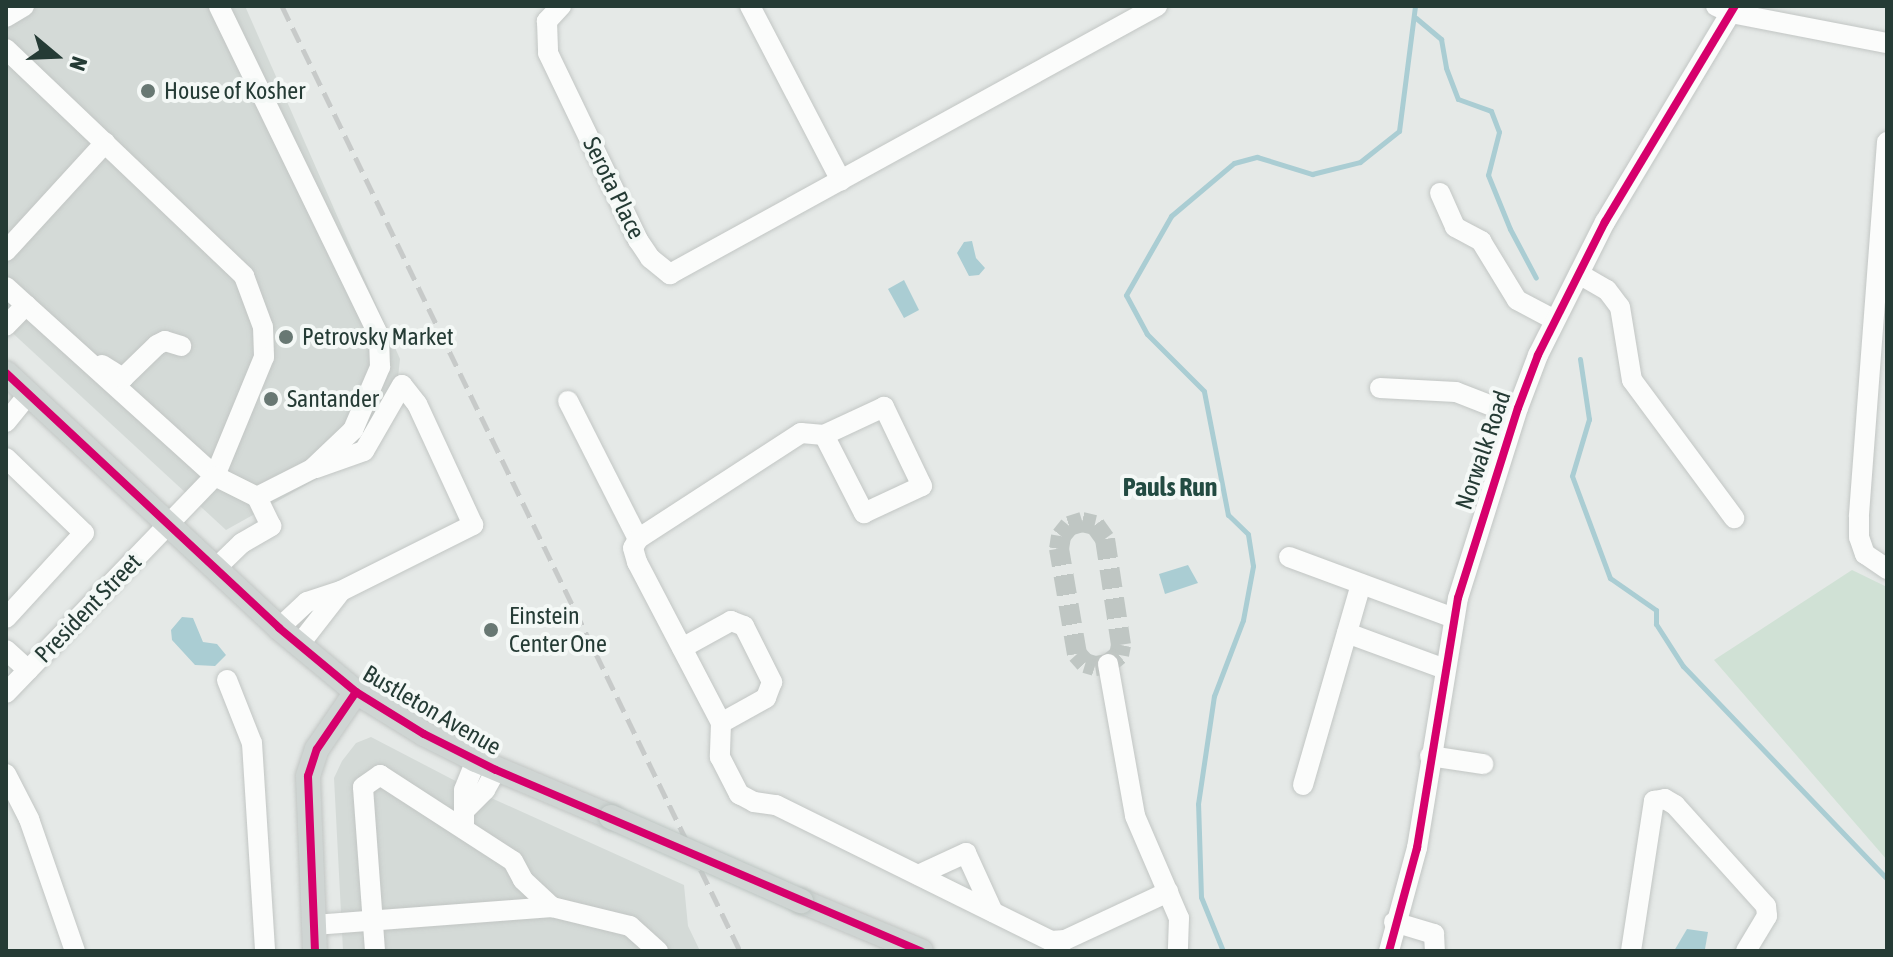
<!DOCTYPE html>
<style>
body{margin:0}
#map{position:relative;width:1893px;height:957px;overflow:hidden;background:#e5e9e7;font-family:"Asap Condensed",sans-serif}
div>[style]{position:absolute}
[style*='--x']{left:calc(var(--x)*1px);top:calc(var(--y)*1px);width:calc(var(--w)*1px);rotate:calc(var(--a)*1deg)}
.built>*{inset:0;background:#d4dad7}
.green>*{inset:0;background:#d0e1d5}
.water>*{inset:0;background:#aacdd3}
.stream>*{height:5px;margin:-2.5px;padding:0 2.5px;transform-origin:2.5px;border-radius:2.5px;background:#aacdd3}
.minor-tunnel>*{height:20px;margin-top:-10px;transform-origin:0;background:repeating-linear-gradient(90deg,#bfc6c3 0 20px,transparent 0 30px)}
.roads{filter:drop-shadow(0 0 2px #c2c6c4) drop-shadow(0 0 2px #c2c6c4)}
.minor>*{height:20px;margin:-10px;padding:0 10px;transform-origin:10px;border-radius:10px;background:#fbfcfb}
.major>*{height:24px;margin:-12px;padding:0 12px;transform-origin:12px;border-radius:12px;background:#cfd5d3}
.rail>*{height:5px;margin-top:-2.5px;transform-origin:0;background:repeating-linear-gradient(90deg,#c7cac9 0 16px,transparent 0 24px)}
.bridges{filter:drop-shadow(0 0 2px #bdc5c2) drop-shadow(0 0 2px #bdc5c2)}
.major-bridge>*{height:24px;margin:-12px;padding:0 12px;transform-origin:12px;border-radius:12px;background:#cfd5d3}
.cycleway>*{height:8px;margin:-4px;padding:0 4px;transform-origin:4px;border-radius:4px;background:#d6006c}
.dots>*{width:22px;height:22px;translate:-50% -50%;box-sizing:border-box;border:4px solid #f4f8f6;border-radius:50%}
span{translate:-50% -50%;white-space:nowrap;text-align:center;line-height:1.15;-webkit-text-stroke:8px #f4f8f6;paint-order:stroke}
.poi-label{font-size:24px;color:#253b35}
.left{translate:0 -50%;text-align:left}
.street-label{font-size:24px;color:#253b35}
.neighbourhood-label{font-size:26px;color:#234b42;font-weight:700}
.frame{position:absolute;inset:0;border:8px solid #253b35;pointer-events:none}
.north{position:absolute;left:16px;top:16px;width:80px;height:80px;-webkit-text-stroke:6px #f4f8f6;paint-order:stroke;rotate:109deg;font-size:22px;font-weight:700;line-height:32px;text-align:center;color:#253b35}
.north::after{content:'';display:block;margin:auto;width:28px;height:36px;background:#253b35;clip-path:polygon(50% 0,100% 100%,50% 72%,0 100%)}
</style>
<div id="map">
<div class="built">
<div style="clip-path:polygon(6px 6px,245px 6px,400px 359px,397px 386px,380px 423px,324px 475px,226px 530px,6px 327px)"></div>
<div style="clip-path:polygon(371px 737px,469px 788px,684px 885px,688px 926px,700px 951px,343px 951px,334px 778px,342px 761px,356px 743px)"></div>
</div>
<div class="green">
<div style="clip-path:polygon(1852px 570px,1887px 587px,1887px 860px,1714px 660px)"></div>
</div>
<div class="water">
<div style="clip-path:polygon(972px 241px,976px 258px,985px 268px,979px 275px,969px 276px,957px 253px,964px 242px)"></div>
<div style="clip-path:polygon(904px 280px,919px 310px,904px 318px,888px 289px)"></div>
<div style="clip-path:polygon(1188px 565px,1198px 583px,1165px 594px,1159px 574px)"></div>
<div style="clip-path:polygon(182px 617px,193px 618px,203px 642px,217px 644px,226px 655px,215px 666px,195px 665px,172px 640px,171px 630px)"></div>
<div style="clip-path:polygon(1687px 929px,1708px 932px,1705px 949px,1674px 951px)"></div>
</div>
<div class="stream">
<div style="--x:1416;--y:18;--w:33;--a:40"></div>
<div style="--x:1441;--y:39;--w:29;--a:80"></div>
<div style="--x:1446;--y:68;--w:33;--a:69"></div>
<div style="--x:1458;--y:99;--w:35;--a:20"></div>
<div style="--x:1491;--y:111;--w:22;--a:69"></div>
<div style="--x:1499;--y:132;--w:44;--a:104.3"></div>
<div style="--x:1488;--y:175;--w:58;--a:67.8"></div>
<div style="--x:1510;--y:229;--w:55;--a:62"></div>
<div style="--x:1580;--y:359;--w:61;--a:81.5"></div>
<div style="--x:1589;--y:419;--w:59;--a:106.6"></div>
<div style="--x:1572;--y:476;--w:109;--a:69.6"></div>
<div style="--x:1610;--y:578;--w:56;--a:34.8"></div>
<div style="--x:1656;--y:610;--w:14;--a:90"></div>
<div style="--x:1656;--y:624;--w:50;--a:57.3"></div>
<div style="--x:1683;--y:666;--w:295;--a:46.2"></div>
<div style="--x:1223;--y:951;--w:58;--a:-112.2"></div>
<div style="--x:1201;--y:897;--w:93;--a:-91.8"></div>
<div style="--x:1198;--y:804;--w:109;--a:-81.6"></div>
<div style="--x:1214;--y:696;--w:81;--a:-69.1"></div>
<div style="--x:1243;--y:620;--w:55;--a:-79.5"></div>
<div style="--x:1253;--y:566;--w:32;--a:-99"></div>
<div style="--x:1248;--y:534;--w:28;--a:-136"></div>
<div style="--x:1228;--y:515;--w:126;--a:-101"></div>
<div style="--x:1204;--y:391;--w:81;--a:-135"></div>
<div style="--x:1147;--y:334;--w:44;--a:-118.3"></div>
<div style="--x:1126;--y:295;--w:91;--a:-60.3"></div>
<div style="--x:1171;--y:216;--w:82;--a:-40.1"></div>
<div style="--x:1234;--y:163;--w:24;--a:-15"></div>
<div style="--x:1257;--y:157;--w:58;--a:17.2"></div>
<div style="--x:1312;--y:174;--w:49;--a:-14"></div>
<div style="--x:1360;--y:162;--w:50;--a:-38.5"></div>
<div style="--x:1399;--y:131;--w:126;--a:-82.7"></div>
</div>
<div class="minor-tunnel">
<div style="--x:1082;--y:522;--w:13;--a:13"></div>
<div style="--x:1095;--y:525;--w:17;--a:54"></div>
<div style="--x:1105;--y:539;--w:107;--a:81.4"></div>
<div style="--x:1121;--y:645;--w:10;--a:101"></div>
<div style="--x:1119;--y:655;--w:14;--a:141"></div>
<div style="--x:1108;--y:664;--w:13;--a:171"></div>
<div style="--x:1095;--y:666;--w:10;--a:-163"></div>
<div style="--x:1085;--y:663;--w:12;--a:-132"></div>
<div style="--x:1077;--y:654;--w:107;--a:-99.7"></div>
<div style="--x:1059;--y:549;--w:13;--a:-81"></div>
<div style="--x:1061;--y:536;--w:13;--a:-51"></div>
<div style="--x:1069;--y:526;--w:14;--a:-17"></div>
</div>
<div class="roads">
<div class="minor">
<div style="--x:561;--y:6;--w:21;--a:133"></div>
<div style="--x:547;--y:21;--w:32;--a:88"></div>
<div style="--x:548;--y:53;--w:208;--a:64.3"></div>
<div style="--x:638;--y:240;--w:22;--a:56"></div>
<div style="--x:650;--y:258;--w:26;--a:39"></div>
<div style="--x:670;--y:274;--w:556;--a:-28.82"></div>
<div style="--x:750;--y:6;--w:197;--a:62.5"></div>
<div style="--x:1716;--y:6;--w:17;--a:25"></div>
<div style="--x:1731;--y:13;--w:159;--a:10.9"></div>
<div style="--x:6;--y:17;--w:21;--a:-31"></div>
<div style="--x:6;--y:49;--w:329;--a:43.6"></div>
<div style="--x:244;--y:276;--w:54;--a:69.6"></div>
<div style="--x:263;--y:327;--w:30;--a:88"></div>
<div style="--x:264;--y:357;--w:129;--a:112.4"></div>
<div style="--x:215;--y:476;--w:255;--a:-137.9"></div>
<div style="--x:1887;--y:142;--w:376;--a:94.3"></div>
<div style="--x:1859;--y:517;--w:20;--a:90"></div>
<div style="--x:1859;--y:537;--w:18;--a:71"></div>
<div style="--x:1865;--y:554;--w:27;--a:34"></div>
<div style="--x:1440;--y:193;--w:37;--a:66"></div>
<div style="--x:1455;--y:227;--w:30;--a:28"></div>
<div style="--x:1481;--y:241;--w:69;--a:58.6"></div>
<div style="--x:1517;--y:300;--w:43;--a:27.8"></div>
<div style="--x:6;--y:251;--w:147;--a:-47.5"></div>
<div style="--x:1579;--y:274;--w:32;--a:30"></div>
<div style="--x:1607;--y:290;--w:21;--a:53"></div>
<div style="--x:1620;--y:307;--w:74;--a:80.7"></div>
<div style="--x:1632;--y:380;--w:172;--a:53.5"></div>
<div style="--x:6;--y:287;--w:27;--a:42"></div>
<div style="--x:26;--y:305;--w:29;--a:134"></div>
<div style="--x:102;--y:365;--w:25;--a:32"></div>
<div style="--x:123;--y:378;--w:47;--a:-44.1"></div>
<div style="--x:157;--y:345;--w:9;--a:-27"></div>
<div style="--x:165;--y:341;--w:17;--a:17"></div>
<div style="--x:1380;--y:388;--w:76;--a:3"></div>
<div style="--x:1456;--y:392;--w:63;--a:21.3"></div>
<div style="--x:568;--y:401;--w:155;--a:63.1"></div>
<div style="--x:6;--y:422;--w:36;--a:-51"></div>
<div style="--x:824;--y:435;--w:88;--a:62.9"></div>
<div style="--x:864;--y:513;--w:64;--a:-25"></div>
<div style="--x:922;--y:486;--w:88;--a:-115.7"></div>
<div style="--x:884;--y:407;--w:66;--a:155"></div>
<div style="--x:824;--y:435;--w:23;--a:-175"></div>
<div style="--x:801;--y:433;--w:194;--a:147"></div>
<div style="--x:638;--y:539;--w:10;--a:119"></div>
<div style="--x:633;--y:548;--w:15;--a:74"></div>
<div style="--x:637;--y:562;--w:182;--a:62.4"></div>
<div style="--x:721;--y:723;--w:34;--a:92"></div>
<div style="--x:720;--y:757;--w:42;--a:62.8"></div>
<div style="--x:739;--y:794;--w:17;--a:28"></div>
<div style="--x:754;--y:802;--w:22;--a:8"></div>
<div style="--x:776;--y:805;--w:307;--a:26.3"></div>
<div style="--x:1051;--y:941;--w:14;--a:-4"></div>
<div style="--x:1065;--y:940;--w:114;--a:-25"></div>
<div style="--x:6;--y:458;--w:108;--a:43.9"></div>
<div style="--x:84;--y:533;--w:115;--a:132.5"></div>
<div style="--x:1289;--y:557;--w:176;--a:20.3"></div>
<div style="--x:216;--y:568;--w:36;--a:-44"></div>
<div style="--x:242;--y:543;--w:34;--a:-30"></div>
<div style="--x:271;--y:526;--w:32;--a:-116"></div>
<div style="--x:279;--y:628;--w:38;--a:-43"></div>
<div style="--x:307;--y:602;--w:36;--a:-18"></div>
<div style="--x:341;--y:591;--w:148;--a:-26.6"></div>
<div style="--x:473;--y:525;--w:133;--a:-114.8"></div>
<div style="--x:417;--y:404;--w:24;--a:-128"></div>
<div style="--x:402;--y:385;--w:76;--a:119.9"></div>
<div style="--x:364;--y:451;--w:51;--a:160.5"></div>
<div style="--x:1347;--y:633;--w:104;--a:20.2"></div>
<div style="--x:299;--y:645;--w:68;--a:-52.1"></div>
<div style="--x:682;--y:648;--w:56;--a:-28.9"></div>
<div style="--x:731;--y:621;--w:14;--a:21"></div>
<div style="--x:744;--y:626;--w:63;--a:63.4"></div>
<div style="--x:772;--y:682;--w:17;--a:111"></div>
<div style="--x:766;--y:698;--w:51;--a:150.9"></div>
<div style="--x:6;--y:650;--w:30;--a:42"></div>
<div style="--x:1108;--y:664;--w:154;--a:79.9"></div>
<div style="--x:1135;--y:816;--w:111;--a:66.7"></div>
<div style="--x:1179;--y:918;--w:33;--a:92"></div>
<div style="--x:227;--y:680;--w:68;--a:68.4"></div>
<div style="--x:252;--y:743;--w:208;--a:86.4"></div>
<div style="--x:6;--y:693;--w:301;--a:-46.1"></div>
<div style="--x:215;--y:476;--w:47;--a:26.6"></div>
<div style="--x:257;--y:497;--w:62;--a:-27"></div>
<div style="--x:312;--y:469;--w:57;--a:-43.6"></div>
<div style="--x:353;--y:430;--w:69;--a:-66.8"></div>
<div style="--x:380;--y:367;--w:31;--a:-92"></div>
<div style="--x:379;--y:336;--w:367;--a:-115.9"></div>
<div style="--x:1430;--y:756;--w:54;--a:8.6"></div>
<div style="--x:6;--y:774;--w:51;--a:62.9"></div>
<div style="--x:29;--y:819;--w:140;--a:70.8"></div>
<div style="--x:1303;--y:785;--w:209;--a:-73.9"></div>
<div style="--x:464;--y:811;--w:30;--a:-45"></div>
<div style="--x:485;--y:790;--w:23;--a:-61"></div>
<div style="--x:464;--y:829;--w:39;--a:-90"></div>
<div style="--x:464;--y:790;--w:32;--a:-68"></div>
<div style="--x:918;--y:875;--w:53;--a:-24.6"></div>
<div style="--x:966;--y:853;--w:65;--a:65.4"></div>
<div style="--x:1394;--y:922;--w:42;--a:16.7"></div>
<div style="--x:1434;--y:934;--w:17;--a:87"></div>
<div style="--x:314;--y:925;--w:239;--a:-4.3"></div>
<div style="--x:552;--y:907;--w:80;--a:13.7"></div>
<div style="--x:630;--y:926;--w:38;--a:42"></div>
<div style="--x:375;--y:951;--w:164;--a:-94.2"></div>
<div style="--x:363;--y:787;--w:21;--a:-35"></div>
<div style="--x:380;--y:775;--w:158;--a:32.9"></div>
<div style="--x:513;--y:861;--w:21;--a:62"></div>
<div style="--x:523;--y:880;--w:40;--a:43"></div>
<div style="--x:1389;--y:951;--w:107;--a:-74.8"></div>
<div style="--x:1417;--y:848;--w:253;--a:-80.7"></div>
<div style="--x:1458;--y:598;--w:199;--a:-72.5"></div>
<div style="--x:1518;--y:408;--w:57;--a:-69.3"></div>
<div style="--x:1538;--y:355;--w:149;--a:-63.3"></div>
<div style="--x:1605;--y:222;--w:252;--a:-59"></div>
<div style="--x:1631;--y:951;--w:152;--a:-81.3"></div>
<div style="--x:1654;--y:801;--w:11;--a:-10"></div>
<div style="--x:1665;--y:799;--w:12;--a:31"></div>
<div style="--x:1675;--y:805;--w:136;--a:48"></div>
<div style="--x:1766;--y:906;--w:10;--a:84"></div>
<div style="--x:1767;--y:916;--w:41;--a:121"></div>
</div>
<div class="major">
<div style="--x:6;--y:373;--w:374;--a:43"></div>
<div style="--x:279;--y:628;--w:100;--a:39.7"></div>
<div style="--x:356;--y:692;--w:80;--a:31.7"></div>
<div style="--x:424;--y:734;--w:58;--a:26.6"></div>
<div style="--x:476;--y:760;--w:147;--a:22.9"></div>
<div style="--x:801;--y:901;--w:130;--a:22.6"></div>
<div style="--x:315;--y:951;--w:175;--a:-92.3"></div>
<div style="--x:308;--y:776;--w:28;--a:-72"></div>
<div style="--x:317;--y:749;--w:69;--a:-55.6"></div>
</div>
</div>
<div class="rail">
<div style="--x:282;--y:6;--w:1050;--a:64.14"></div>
</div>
<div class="bridges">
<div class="major-bridge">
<div style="--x:611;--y:817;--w:208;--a:23.9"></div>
</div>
</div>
<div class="cycleway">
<div style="--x:6;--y:373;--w:374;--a:43"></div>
<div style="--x:279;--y:628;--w:100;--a:39.7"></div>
<div style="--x:356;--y:692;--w:80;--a:31.7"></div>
<div style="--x:424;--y:734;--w:80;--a:26.6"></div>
<div style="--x:496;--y:770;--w:462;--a:23.1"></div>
<div style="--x:315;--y:951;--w:175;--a:-92.3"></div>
<div style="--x:308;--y:776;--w:28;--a:-72"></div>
<div style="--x:317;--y:749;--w:69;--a:-55.6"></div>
<div style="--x:1389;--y:951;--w:107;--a:-74.8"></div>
<div style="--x:1417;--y:848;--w:253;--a:-80.7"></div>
<div style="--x:1458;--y:598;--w:199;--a:-72.5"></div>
<div style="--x:1518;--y:408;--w:57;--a:-69.3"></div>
<div style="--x:1538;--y:355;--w:149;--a:-63.3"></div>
<div style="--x:1605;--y:222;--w:252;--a:-59"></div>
</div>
<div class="dots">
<div style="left:148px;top:91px;background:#687873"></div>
<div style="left:286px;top:337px;background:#687873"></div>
<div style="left:271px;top:399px;background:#687873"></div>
<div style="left:491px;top:630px;background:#687873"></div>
</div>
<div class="poi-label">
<span class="left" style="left:164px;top:91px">House of Kosher</span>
<span class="left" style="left:302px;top:337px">Petrovsky Market</span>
<span class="left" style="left:287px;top:399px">Santander</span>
<span class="left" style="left:509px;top:630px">Einstein<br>Center One</span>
</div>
<div class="street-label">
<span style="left:614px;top:188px;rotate:64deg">Serota Place</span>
<span style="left:1483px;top:450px;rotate:-71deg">Norwalk Road</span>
<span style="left:88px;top:608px;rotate:-46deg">President Street</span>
<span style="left:432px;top:710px;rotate:30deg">Bustleton Avenue</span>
</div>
<div class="neighbourhood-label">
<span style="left:1170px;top:488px">Pauls Run</span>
</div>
<div class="frame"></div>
<div class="north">N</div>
</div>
